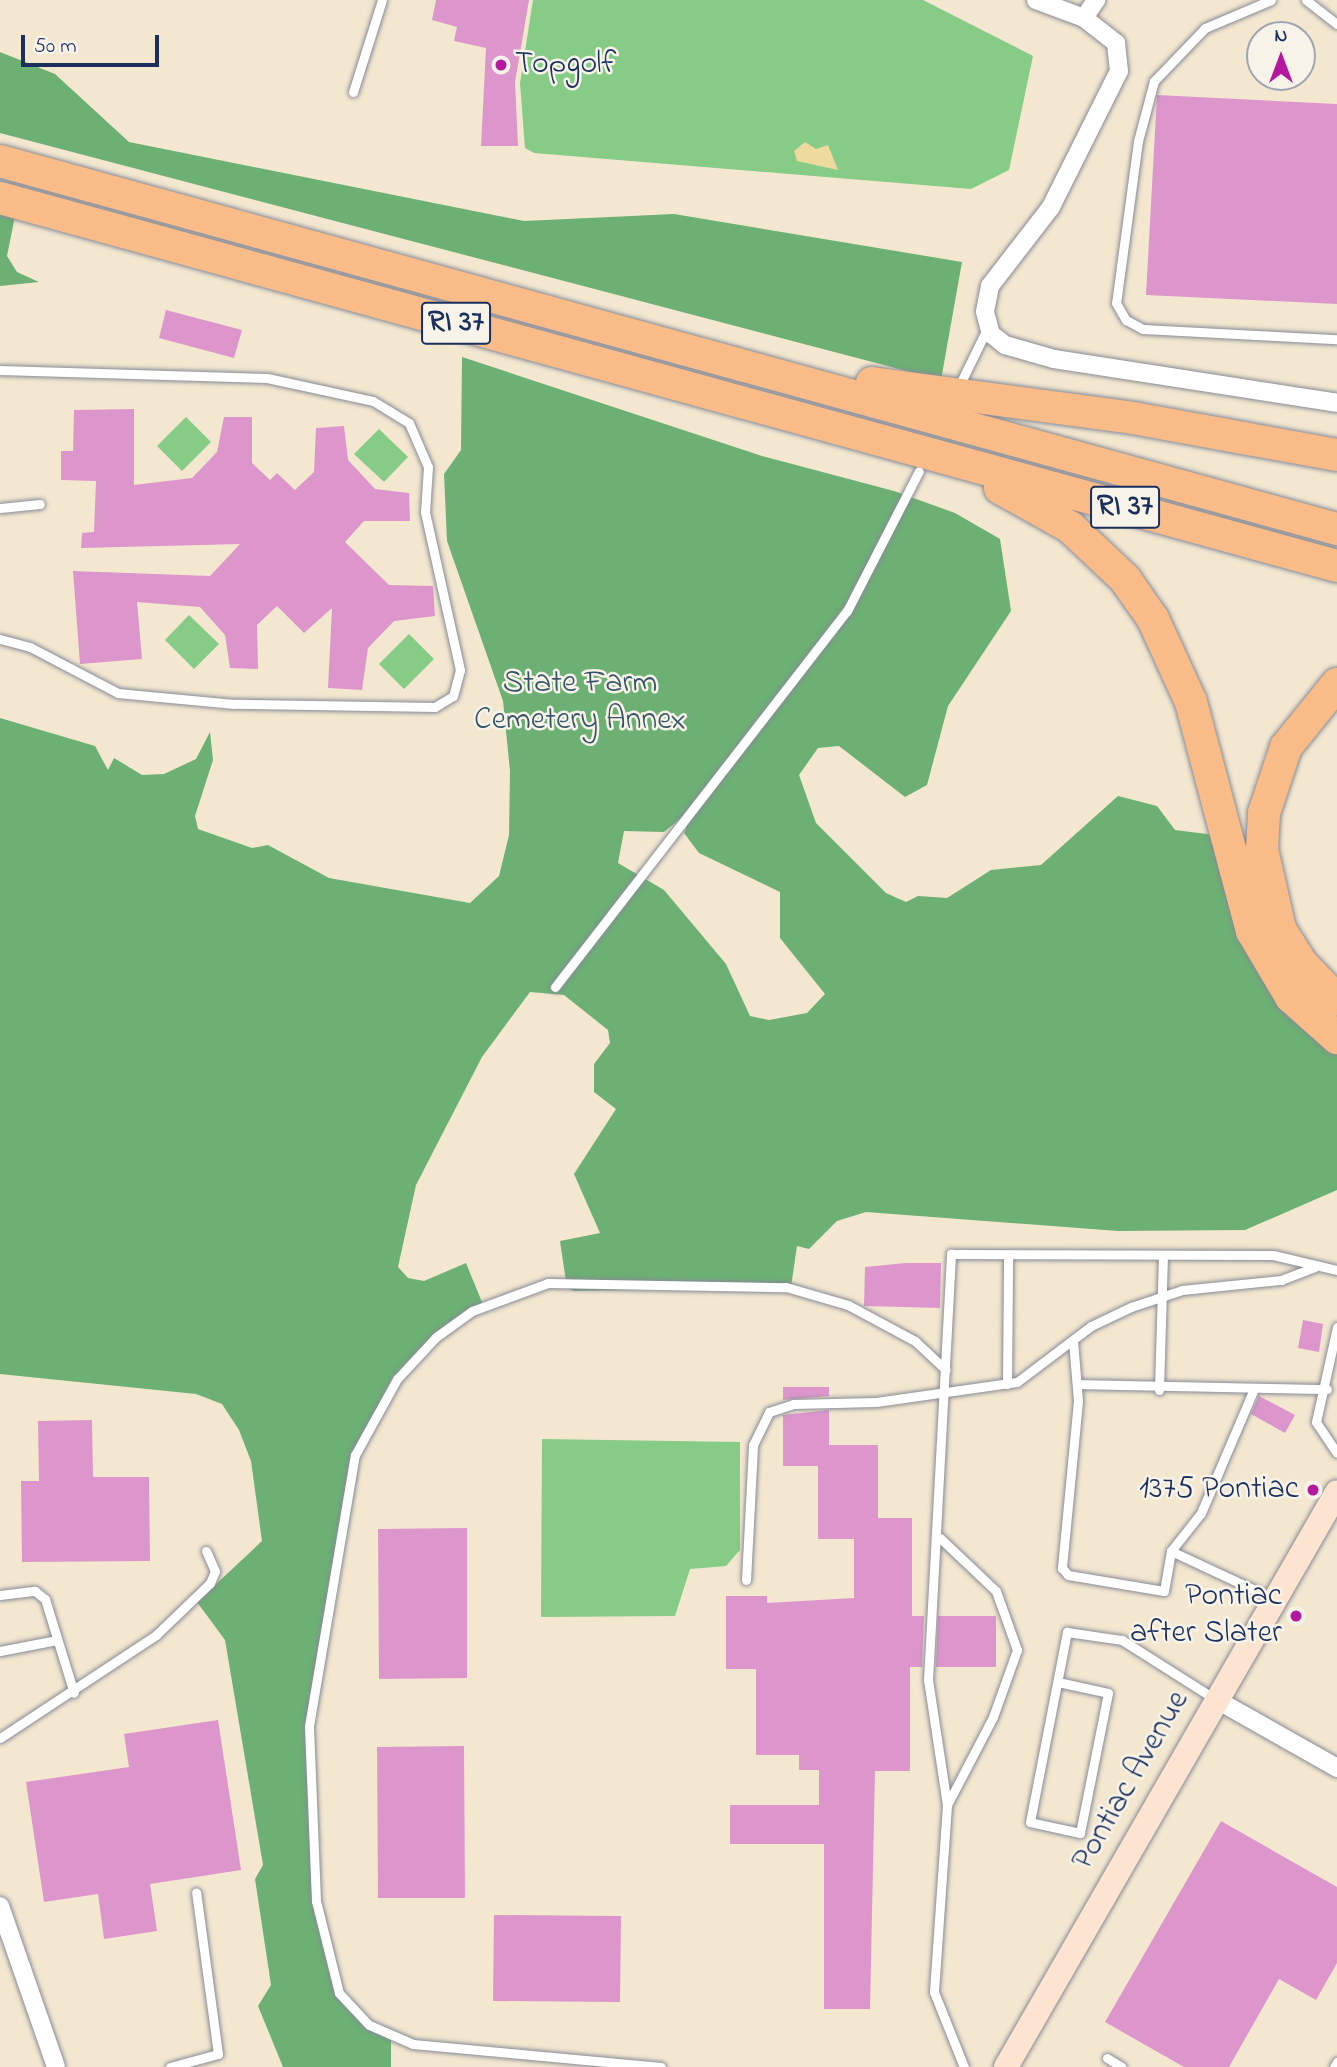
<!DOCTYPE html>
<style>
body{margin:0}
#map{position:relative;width:1337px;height:2067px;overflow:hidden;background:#f3e7d0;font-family:"Indie Flower",sans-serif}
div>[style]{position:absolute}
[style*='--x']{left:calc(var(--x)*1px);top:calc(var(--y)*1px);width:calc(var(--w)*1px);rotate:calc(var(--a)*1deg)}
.green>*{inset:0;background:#86cc86}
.forest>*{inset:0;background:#6cb073}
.sand>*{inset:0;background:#eeda9e}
.building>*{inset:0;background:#dd96cc}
.roads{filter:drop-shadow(0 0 2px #878b97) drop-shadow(0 0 2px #878b97)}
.lane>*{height:9px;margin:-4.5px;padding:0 4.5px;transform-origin:4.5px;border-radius:4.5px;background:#fff}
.street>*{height:18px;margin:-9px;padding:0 9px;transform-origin:9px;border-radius:9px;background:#fff}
.secondary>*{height:24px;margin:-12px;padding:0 12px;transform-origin:12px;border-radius:12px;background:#fde4d0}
.highway>*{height:32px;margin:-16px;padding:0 16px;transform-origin:16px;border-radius:16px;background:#f9bc89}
.dots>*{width:19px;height:19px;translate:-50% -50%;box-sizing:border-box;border:4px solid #f7f3e8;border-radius:50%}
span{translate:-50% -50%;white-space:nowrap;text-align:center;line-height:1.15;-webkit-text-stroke:5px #f7f3e8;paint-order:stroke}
.shield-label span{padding:2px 5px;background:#f7f3e8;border:2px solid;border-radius:5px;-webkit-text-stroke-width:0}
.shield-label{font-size:30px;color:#1b2f5e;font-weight:700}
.poi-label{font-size:32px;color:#1b2f5e}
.left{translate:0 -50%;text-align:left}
.right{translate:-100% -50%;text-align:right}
.park-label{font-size:32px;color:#365668}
.street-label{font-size:32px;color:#1b2f5e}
.north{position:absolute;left:1246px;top:21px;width:70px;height:70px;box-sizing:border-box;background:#f7f3e8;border:2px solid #9fa5b1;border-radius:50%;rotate:0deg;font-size:19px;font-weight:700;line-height:28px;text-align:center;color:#1b2f5e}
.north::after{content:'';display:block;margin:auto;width:24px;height:32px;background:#b5179e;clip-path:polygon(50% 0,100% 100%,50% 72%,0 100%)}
.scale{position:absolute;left:21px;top:35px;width:138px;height:32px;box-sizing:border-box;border:4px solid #1b2f5e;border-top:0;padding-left:9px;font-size:21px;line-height:24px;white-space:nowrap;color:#1b2f5e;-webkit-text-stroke:5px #f7f3e8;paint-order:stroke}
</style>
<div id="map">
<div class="green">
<div style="clip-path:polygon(533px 0,923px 0,1033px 56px,1009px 170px,971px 189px,534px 153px,525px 148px,520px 83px)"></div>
<div style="clip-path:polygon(186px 417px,211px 442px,182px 471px,157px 446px)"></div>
<div style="clip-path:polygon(379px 429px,408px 457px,384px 482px,354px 454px)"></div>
<div style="clip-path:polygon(189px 615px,219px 644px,194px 669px,165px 640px)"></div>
<div style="clip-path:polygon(409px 634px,434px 659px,404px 689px,379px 664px)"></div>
<div style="clip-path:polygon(542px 1439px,740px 1442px,740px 1550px,726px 1566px,690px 1569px,675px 1616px,541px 1617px)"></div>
</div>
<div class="forest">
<div style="clip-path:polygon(0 52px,55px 74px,129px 142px,524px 221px,674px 214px,962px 262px,941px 380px,0 133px)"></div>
<div style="clip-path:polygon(0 201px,17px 206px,7px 256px,17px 272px,39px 282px,0 286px)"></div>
<div style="clip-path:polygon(evenodd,462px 357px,762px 456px,894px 491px,955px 513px,1000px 539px,1011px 611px,948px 706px,927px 785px,905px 797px,839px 746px,818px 748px,799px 775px,816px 823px,886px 893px,906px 902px,918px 896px,947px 898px,991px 870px,1041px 865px,1118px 796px,1157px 806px,1175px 830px,1223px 836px,1337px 1039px,1337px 1190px,1245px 1230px,1118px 1231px,866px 1212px,837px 1221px,809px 1249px,797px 1246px,791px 1287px,574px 1291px,567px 1288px,560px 1241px,600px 1233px,574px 1174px,616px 1109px,594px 1092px,594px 1064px,610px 1043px,608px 1030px,564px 995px,530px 992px,482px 1057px,416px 1185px,398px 1267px,408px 1278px,424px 1281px,466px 1263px,484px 1307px,419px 1357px,357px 1447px,309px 1727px,318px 1904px,336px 1984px,361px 2017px,391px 2036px,391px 2067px,283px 2067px,258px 2006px,271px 1985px,255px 1879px,263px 1865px,225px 1640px,197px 1602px,262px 1541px,251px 1461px,239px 1430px,222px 1404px,196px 1394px,0 1374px,0 718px,95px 746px,108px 770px,114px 758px,142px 775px,164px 774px,196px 759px,210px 732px,213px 760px,195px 816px,198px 829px,252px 848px,268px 845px,329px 878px,470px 903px,499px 876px,509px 835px,510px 771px,503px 701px,447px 541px,444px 474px,461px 450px,462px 357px,695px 807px,684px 833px,699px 853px,780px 892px,780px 938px,825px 994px,807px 1013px,769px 1020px,750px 1016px,726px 964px,664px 890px,618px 863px,624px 831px,664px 832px,695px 807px)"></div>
</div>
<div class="sand">
<div style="clip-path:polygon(805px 142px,816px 149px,828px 145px,838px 170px,797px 161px,794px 151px)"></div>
</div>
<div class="building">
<div style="clip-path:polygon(436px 0,529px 0,515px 82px,518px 146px,481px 146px,486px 48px,454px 41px,457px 27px,432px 20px)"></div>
<div style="clip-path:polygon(1157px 95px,1337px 104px,1337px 304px,1146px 295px)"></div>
<div style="clip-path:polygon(166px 310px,242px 330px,234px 358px,159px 338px)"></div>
<div style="clip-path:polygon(134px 409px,134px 485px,192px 478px,217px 452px,224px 417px,252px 417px,252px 463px,270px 480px,277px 473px,295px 490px,314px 472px,316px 428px,344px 426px,348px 460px,375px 489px,409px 493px,410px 521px,364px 521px,345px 542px,389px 585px,433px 586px,435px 616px,394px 621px,368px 648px,362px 690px,328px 688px,332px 608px,304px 633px,277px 606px,257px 625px,258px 669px,230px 668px,225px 635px,200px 607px,137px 602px,142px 659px,80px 664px,73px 571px,210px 576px,240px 544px,81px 548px,82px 533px,94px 532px,96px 481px,61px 480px,61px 451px,73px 451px,74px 410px)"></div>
<div style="clip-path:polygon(906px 1263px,941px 1263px,940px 1308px,864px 1306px,865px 1267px)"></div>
<div style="clip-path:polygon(1303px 1320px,1323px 1324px,1319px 1352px,1298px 1348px)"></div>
<div style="clip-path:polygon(783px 1387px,829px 1387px,829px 1396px,783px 1400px)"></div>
<div style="clip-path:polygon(1259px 1396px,1295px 1415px,1285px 1433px,1251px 1414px)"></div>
<div style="clip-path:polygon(829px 1410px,829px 1445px,878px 1445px,878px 1518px,912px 1518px,912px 1616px,924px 1616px,922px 1667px,910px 1667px,910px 1771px,875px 1771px,870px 2009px,824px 2009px,824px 1844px,730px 1844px,730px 1805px,819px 1805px,819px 1770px,799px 1770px,799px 1755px,756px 1755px,756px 1669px,726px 1669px,726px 1596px,767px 1596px,767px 1603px,854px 1598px,854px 1539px,818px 1539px,818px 1466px,783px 1466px,783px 1415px)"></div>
<div style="clip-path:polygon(92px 1420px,93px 1477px,149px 1477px,150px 1561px,22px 1562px,21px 1481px,39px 1481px,38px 1421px)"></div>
<div style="clip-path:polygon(467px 1528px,467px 1678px,379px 1679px,378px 1529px)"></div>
<div style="clip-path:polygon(938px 1616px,996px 1616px,996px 1667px,936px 1667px)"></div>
<div style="clip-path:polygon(218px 1720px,241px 1870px,150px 1884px,157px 1931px,104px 1939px,98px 1894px,44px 1902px,26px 1782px,129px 1767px,124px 1734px)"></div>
<div style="clip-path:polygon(464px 1746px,465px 1898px,378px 1898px,377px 1747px)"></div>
<div style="clip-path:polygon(1221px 1821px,1337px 1887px,1337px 1963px,1316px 2000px,1279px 1979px,1229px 2067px,1184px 2067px,1105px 2022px)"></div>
<div style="clip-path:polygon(494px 1915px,621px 1916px,620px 2002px,493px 2001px)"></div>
</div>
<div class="roads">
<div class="lane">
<div style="--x:1271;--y:0;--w:72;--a:157"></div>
<div style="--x:1205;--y:28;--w:74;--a:133.9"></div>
<div style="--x:1154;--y:81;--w:62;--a:104.9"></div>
<div style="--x:1138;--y:141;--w:163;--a:97.7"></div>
<div style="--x:1116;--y:303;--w:20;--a:60"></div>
<div style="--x:1126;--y:320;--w:19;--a:28"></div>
<div style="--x:1143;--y:329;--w:194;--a:3"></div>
<div style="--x:1306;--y:0;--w:39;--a:38"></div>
<div style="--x:353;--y:92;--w:96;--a:-72.5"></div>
<div style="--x:0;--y:370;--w:267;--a:1.7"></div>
<div style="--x:267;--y:378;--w:108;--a:12.2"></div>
<div style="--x:373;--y:401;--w:42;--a:31.4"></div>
<div style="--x:409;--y:423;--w:48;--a:66.6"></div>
<div style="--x:428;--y:467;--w:45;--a:93.8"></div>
<div style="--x:425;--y:512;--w:162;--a:77.5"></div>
<div style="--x:460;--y:670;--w:27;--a:105"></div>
<div style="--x:453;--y:696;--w:21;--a:149"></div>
<div style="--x:435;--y:707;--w:201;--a:-179.1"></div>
<div style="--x:234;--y:704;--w:117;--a:-174.6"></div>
<div style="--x:118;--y:693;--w:99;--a:-152.4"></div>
<div style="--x:30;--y:647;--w:31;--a:-165"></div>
<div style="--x:960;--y:384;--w:61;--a:-63.9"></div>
<div style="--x:0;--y:508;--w:40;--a:-5.7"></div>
<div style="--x:555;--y:987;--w:476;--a:-52.2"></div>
<div style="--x:847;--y:611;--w:157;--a:-62.8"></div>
<div style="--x:1337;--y:1327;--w:97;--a:102.5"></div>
<div style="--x:1316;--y:1422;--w:37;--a:56"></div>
<div style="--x:1073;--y:1341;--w:60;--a:85.2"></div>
<div style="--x:1078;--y:1401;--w:168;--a:95.5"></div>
<div style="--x:1062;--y:1568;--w:9;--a:49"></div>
<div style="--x:1068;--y:1575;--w:97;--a:9.5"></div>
<div style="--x:1164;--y:1591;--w:41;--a:-80.1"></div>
<div style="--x:1171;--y:1551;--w:114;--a:25"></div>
<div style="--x:1007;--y:1384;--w:127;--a:-89.5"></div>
<div style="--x:1078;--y:1384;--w:249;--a:1.2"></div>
<div style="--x:1159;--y:1390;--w:135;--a:-88.3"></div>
<div style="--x:940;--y:1538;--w:77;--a:43.4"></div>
<div style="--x:996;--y:1591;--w:63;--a:70.4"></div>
<div style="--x:1017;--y:1650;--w:71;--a:109.7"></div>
<div style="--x:993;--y:1717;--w:99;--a:117.6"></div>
<div style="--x:947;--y:1805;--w:187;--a:94"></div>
<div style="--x:934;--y:1992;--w:81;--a:68.2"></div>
<div style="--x:1171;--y:1551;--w:48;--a:-51.7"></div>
<div style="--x:1201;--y:1513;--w:133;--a:-66.9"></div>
<div style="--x:746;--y:1580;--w:135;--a:-87"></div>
<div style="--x:753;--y:1445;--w:37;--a:-64"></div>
<div style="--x:769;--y:1412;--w:25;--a:-18"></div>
<div style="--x:793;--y:1404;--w:83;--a:-1.4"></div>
<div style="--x:876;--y:1402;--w:142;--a:-8.1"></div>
<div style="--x:1017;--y:1382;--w:93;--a:-37.1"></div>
<div style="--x:1091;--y:1326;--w:44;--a:-25.4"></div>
<div style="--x:1131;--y:1307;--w:54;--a:-18.4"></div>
<div style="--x:1182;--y:1290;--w:100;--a:-5.8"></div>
<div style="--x:1281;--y:1280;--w:36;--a:-21"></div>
<div style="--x:0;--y:1595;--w:35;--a:-7"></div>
<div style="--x:35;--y:1591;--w:13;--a:39"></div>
<div style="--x:45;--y:1599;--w:98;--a:72.9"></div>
<div style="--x:0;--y:1651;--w:58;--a:-10.9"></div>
<div style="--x:1058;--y:1682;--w:51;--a:12.4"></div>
<div style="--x:1108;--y:1693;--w:143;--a:101.3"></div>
<div style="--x:1080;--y:1833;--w:51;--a:-167.6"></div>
<div style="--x:1030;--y:1822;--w:194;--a:-79"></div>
<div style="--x:1067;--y:1632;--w:56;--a:8.3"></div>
<div style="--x:1122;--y:1640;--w:110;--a:32.4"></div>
<div style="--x:0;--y:1738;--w:187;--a:-33.4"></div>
<div style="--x:156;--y:1635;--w:75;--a:-43.9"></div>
<div style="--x:210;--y:1583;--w:13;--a:-67"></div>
<div style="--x:215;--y:1571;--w:22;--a:-114"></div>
<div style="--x:947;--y:1805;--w:126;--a:-98.6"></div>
<div style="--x:928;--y:1680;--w:427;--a:-86.9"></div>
<div style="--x:951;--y:1254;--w:322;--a:0.2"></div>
<div style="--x:1273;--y:1255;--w:66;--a:13.2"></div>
<div style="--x:1107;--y:2058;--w:17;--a:31"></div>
<div style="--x:170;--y:2067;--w:50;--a:-15.2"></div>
<div style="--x:218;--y:2054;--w:163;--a:-97.7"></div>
<div style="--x:661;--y:2067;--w:249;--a:-174.7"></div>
<div style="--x:413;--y:2044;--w:48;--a:-156.6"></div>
<div style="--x:369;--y:2025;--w:44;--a:-133.2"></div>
<div style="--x:339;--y:1993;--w:95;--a:-104"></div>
<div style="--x:316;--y:1901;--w:175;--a:-92.3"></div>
<div style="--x:309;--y:1726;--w:275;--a:-80.4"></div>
<div style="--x:355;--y:1455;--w:87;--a:-61.1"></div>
<div style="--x:397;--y:1379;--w:57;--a:-47.1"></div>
<div style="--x:436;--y:1337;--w:44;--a:-35.8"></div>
<div style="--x:472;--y:1311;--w:81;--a:-20.2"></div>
<div style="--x:548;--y:1283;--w:238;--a:1"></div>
<div style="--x:786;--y:1287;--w:65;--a:16.2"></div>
<div style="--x:848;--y:1305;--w:76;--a:28.2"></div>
<div style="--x:915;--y:1341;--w:42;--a:43.1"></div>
<div style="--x:1334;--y:2067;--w:6;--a:-59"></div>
</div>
<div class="street">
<div style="--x:1036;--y:0;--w:51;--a:20.6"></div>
<div style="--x:1084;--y:18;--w:22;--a:-56"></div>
<div style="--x:1084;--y:18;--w:41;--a:38"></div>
<div style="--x:1116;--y:43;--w:28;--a:84"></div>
<div style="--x:1119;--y:71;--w:152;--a:116.6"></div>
<div style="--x:1051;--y:207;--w:100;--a:127.7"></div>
<div style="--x:990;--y:286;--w:26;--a:101"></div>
<div style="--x:985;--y:312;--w:23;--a:75"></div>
<div style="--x:991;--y:334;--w:18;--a:38"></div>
<div style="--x:1005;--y:345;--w:51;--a:15.9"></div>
<div style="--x:1054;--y:359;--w:286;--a:8.8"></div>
<div style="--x:1217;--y:1700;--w:138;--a:29.5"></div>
<div style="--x:0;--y:1906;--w:170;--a:70.8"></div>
</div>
<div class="secondary">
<div style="--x:1006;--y:2067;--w:663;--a:-60.07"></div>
</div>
<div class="highway">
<div style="--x:0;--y:161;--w:1387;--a:15.39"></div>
<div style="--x:0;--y:198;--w:1387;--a:15.39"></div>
<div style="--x:872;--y:383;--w:263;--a:7.6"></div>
<div style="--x:1133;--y:418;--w:207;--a:10.3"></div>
<div style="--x:1000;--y:488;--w:80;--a:29.1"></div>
<div style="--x:1070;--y:527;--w:76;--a:43.4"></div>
<div style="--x:1125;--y:579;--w:49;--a:55"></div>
<div style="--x:1153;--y:619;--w:91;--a:65.4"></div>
<div style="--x:1191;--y:702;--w:237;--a:75.1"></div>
<div style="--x:1252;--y:931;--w:77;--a:59.4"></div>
<div style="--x:1291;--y:997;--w:62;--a:41.7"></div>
<div style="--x:1337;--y:684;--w:81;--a:129"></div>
<div style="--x:1286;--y:747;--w:70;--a:108.4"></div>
<div style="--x:1264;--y:813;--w:36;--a:93"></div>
<div style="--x:1262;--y:849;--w:82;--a:77.3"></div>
<div style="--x:1280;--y:929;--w:41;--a:57.8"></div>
<div style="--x:1302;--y:964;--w:50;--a:45.8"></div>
</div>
</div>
<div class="dots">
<div style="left:501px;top:65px;background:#b5179e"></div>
<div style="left:1313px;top:1490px;background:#b5179e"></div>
<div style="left:1296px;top:1616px;background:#b5179e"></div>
</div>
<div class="shield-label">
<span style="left:456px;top:323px">RI 37</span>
<span style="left:1125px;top:507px">RI 37</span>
</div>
<div class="poi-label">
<span class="left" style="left:515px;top:65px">Topgolf</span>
<span class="right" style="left:1299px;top:1490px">1375 Pontiac</span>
<span class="right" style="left:1282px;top:1616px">Pontiac<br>after Slater</span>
</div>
<div class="park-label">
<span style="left:580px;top:703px">State Farm<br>Cemetery Annex</span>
</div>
<div class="street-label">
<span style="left:1132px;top:1781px;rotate:-60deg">Pontiac Avenue</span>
</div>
<div class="north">N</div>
<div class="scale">50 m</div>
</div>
